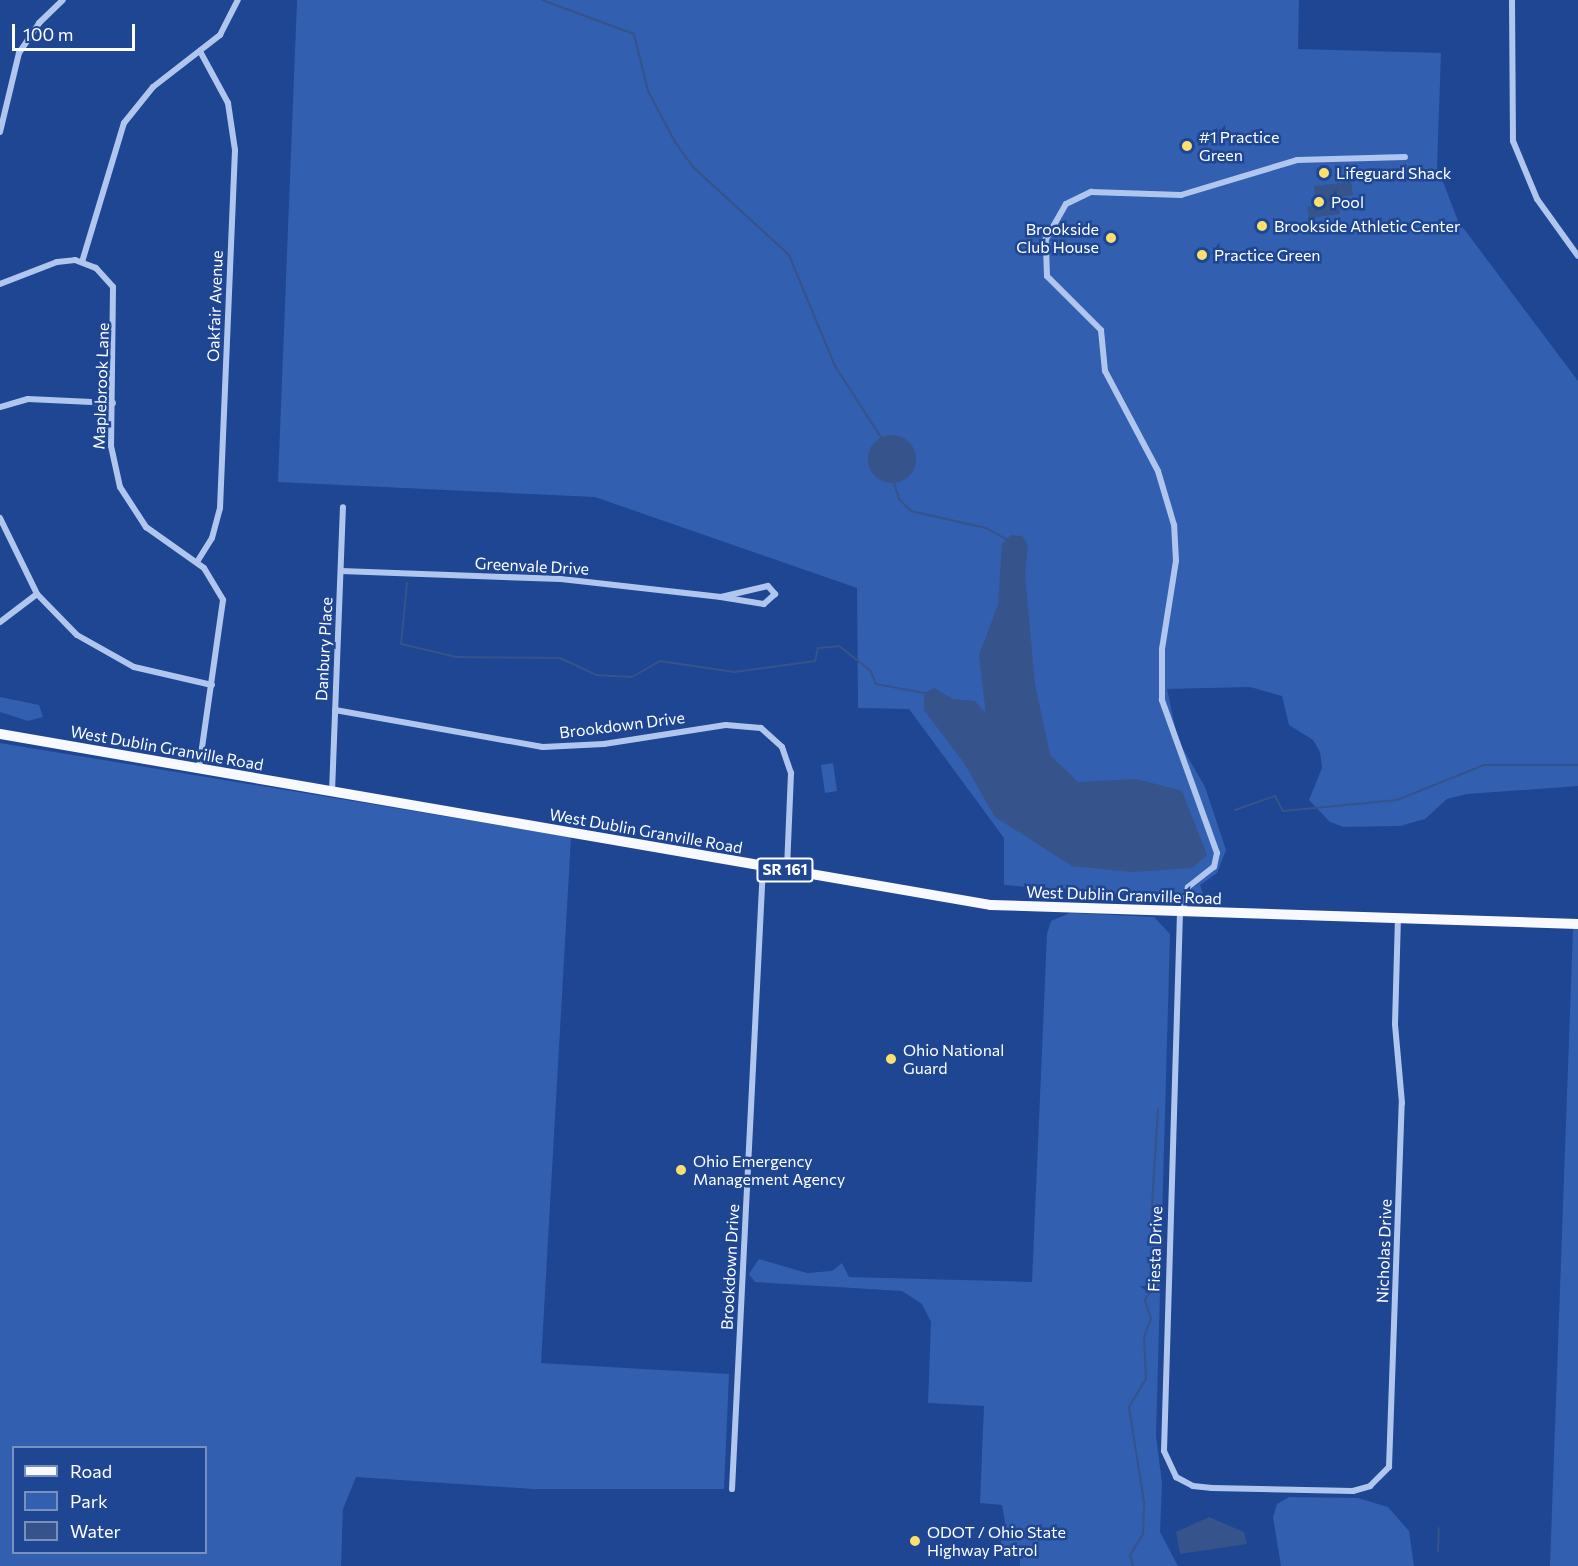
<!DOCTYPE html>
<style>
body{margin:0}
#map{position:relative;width:1578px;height:1566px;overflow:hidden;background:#1e4692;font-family:Commissioner,sans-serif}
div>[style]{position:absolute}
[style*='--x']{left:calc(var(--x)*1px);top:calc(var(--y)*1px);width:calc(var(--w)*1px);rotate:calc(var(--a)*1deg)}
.green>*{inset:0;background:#325fb0}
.water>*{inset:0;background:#36538b}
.round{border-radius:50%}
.stream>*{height:2px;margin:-1px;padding:0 1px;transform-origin:1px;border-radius:1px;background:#36538b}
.street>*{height:6px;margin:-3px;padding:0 3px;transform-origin:3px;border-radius:3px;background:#b0c6ee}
.primary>*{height:10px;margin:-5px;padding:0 5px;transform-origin:5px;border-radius:5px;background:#f7f9ff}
.dots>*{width:16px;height:16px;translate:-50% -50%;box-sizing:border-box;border:3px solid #1e4692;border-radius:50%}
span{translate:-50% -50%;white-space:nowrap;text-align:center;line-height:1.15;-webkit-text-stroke:5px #1e4692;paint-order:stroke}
.shield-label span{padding:2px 4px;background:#1e4692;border:2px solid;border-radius:4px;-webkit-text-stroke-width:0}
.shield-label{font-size:15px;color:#fff;font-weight:700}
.poi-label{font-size:16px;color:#fff}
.left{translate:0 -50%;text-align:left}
.right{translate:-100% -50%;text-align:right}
.street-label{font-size:16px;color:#fff}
.legend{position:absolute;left:12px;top:1446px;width:195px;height:108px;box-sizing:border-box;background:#1e4692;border:2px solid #7890be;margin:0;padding:8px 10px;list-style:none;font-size:18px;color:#fff}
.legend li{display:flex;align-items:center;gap:12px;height:30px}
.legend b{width:30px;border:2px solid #7890be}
.scale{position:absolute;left:12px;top:24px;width:123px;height:27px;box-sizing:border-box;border:3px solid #fff;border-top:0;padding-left:8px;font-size:18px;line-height:21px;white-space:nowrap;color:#fff;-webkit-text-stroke:4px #1e4692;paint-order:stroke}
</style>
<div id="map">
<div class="green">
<div style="clip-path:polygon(297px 0,1299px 0,1298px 49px,1441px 53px,1437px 166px,1458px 221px,1578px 381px,1578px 786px,1467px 794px,1447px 799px,1425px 819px,1400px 826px,1344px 827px,1330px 822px,1309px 800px,1322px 768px,1320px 752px,1313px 740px,1289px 725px,1282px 696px,1250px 687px,1167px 689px,1178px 740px,1205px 787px,1226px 850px,1217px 873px,1200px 885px,1205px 901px,1004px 885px,1004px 838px,909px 709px,858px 708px,857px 588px,595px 497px,278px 482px)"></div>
<div style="clip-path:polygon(0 697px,39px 705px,43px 717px,28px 721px,0 712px)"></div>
<div style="clip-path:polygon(evenodd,0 743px,571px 837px,541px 1363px,729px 1374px,724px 1489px,533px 1489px,356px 1477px,343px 1509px,341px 1566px,0 1566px,0 743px,14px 1448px,206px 1448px,206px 1552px,14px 1552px,14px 1448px)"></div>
<div style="clip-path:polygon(833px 763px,837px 791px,825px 793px,821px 765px)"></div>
<div style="clip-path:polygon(1070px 913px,1154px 917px,1170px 934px,1156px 1436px,1162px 1483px,1160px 1532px,1178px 1566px,1020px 1566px,1020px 1549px,1000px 1547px,1005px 1522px,1002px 1505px,980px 1503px,984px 1406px,928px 1403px,931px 1322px,922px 1304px,902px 1291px,755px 1282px,749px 1274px,759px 1259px,807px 1273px,832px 1271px,842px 1263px,849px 1277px,1032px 1282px,1047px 934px,1051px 921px)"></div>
<div style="clip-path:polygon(1573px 928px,1578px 928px,1578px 1566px,1550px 1566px)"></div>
<div style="clip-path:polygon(1289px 1497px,1358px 1498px,1388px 1507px,1409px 1531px,1414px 1566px,1281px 1566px,1273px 1517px,1277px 1504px)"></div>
</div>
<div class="water">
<div style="clip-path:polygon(1351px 182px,1353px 195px,1338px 197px,1340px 214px,1309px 218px,1307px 207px,1316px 205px,1314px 186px)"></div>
<div class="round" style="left:868px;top:435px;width:48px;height:48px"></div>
<div style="clip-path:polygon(1011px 535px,1022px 536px,1028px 545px,1025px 574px,1035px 684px,1050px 755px,1078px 782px,1137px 779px,1182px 791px,1207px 855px,1192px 868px,1132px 872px,1072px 866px,995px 817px,964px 763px,924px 710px,924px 693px,934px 688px,953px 699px,975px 701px,986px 714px,979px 655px,998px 605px,1002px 544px)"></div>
<div style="clip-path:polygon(1209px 1517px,1244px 1532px,1247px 1544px,1180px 1554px,1176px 1532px)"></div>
</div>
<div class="stream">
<div style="--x:542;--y:0;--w:98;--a:20.3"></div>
<div style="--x:634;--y:34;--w:59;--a:76.2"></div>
<div style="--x:648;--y:91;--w:58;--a:62.1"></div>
<div style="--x:675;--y:142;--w:31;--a:54"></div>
<div style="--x:693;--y:167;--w:130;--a:42.5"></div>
<div style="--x:789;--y:255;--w:120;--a:67.5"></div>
<div style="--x:835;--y:366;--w:87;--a:57.2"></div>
<div style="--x:893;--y:480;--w:20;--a:72"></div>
<div style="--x:899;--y:499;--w:17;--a:45"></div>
<div style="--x:911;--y:511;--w:77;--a:12.8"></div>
<div style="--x:986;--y:528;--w:23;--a:29"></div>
<div style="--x:407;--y:583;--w:61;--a:95.6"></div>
<div style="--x:401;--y:644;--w:57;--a:13.1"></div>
<div style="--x:457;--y:657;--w:103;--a:0.6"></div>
<div style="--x:560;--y:658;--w:40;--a:25"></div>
<div style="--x:596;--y:675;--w:36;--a:3"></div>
<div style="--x:632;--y:677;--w:32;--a:-30"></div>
<div style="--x:660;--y:661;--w:75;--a:8.5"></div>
<div style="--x:734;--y:672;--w:82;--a:-7.7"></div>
<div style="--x:815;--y:661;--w:13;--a:-77"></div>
<div style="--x:818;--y:648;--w:21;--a:-5"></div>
<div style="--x:839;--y:646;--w:39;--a:38"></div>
<div style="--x:870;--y:670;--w:15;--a:67"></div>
<div style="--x:876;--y:684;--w:49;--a:10.6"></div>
<div style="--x:1235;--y:810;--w:42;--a:-19.3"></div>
<div style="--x:1275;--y:796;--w:17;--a:62"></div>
<div style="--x:1283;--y:811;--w:115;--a:-5.5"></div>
<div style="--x:1397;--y:800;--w:94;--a:-21.9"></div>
<div style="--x:1484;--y:765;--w:94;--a:0"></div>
<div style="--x:1438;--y:1551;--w:23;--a:-88"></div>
<div style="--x:1133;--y:1566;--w:11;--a:-105"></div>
<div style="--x:1130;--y:1555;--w:25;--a:-58"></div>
<div style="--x:1143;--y:1534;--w:32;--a:-88"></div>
<div style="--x:1144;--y:1502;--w:96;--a:-99"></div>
<div style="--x:1129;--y:1407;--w:33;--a:-59"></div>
<div style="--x:1146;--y:1379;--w:42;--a:-92.7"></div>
<div style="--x:1144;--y:1337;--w:19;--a:-69"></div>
<div style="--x:1151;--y:1319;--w:20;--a:-108"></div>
<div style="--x:1145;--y:1300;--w:22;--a:-58"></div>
<div style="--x:1157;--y:1281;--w:60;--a:-95.7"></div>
<div style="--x:1151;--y:1221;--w:112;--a:-86.4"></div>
</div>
<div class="street">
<div style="--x:1512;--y:0;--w:141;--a:89.6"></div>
<div style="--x:1513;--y:141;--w:63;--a:67.5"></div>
<div style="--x:1537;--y:199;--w:70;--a:54.3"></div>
<div style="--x:0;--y:132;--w:81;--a:-76.5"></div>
<div style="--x:19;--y:53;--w:36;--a:-56"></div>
<div style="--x:39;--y:23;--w:33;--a:-44"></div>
<div style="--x:82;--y:262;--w:145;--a:-73.2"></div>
<div style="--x:124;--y:123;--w:46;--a:-51.1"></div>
<div style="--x:153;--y:87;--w:85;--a:-37.8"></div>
<div style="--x:220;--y:35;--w:39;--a:-63"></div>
<div style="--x:0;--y:284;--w:61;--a:-21.1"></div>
<div style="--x:57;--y:262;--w:18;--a:-6"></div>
<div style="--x:75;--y:260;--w:22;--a:21"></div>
<div style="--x:96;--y:268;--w:25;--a:48"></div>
<div style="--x:113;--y:287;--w:159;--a:90.7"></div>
<div style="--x:111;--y:446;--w:42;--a:77.6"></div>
<div style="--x:120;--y:487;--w:48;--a:57"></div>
<div style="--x:146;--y:527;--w:71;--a:35.3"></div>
<div style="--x:204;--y:568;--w:37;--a:59"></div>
<div style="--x:223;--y:600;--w:170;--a:98.1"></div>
<div style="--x:0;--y:407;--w:29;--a:-16"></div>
<div style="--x:28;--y:399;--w:85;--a:2.7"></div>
<div style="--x:0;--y:518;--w:85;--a:64"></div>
<div style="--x:37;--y:594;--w:57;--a:45.7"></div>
<div style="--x:77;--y:635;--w:65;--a:29.3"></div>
<div style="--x:134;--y:667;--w:80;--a:13"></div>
<div style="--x:197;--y:562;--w:28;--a:-58"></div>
<div style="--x:212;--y:538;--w:31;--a:-75"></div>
<div style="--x:220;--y:508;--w:358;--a:-87.6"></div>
<div style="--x:235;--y:150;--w:48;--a:-98.5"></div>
<div style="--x:228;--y:103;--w:57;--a:-118.4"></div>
<div style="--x:341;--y:571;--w:220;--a:2.1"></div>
<div style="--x:561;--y:579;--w:161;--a:6.4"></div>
<div style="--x:721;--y:597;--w:48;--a:-13.2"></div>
<div style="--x:768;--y:586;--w:11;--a:49"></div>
<div style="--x:775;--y:594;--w:15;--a:138"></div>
<div style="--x:764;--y:604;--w:44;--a:-170.8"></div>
<div style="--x:0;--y:622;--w:46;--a:-37.1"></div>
<div style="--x:335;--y:710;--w:211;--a:10.1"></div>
<div style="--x:543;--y:747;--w:61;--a:-2.8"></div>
<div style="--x:604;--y:744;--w:123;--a:-8.9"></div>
<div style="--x:726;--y:725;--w:35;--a:5"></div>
<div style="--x:761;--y:728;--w:28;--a:42"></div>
<div style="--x:782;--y:747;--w:28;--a:71"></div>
<div style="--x:791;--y:773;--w:97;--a:92.4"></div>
<div style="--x:332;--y:792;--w:285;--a:-87.8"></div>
<div style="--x:1180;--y:912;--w:539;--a:91.7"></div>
<div style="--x:1164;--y:1451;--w:29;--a:65"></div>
<div style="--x:1176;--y:1477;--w:19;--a:28"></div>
<div style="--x:1193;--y:1486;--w:19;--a:6"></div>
<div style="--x:1212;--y:1488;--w:141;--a:1.2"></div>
<div style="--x:1353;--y:1491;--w:18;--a:-16"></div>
<div style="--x:1370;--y:1486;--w:27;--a:-45"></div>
<div style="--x:1389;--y:1467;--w:364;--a:-88"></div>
<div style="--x:1402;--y:1103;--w:79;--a:-95.1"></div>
<div style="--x:1395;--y:1024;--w:105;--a:-88.4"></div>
<div style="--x:1183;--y:912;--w:25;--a:-79"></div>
<div style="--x:1188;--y:887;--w:33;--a:-38"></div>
<div style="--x:1214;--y:867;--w:14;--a:-78"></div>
<div style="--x:1217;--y:853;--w:163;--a:-109.8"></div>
<div style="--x:1162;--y:700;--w:51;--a:-90"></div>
<div style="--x:1162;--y:649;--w:89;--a:-81"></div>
<div style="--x:1176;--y:561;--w:36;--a:-93"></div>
<div style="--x:1174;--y:525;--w:56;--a:-106.5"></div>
<div style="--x:1158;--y:471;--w:113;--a:-117.9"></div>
<div style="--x:1105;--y:371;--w:41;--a:-95.6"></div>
<div style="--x:1101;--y:330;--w:76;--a:-135"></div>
<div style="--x:1047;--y:276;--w:37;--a:-92"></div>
<div style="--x:1046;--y:239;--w:40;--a:-60.3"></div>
<div style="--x:1066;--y:204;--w:28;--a:-26"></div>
<div style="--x:1091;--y:192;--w:90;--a:1.9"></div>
<div style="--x:1181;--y:195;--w:121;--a:-16.8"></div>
<div style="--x:1297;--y:160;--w:108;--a:-1.6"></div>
<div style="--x:732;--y:1489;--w:624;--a:-87.15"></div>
</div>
<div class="primary">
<div style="--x:0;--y:734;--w:1006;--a:9.79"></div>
<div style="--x:991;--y:905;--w:587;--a:1.85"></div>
</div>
<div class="dots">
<div style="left:1187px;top:146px;background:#fce06f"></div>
<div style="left:1324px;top:173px;background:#fce06f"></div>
<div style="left:1319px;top:202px;background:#fce06f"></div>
<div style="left:1262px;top:226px;background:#fce06f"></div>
<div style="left:1111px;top:238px;background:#fce06f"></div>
<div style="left:1202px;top:255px;background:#fce06f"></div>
<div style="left:891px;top:1059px;background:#fce06f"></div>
<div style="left:681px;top:1170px;background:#fce06f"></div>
<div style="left:915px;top:1541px;background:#fce06f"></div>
</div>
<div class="shield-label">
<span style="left:785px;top:870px">SR 161</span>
</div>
<div class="poi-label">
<span class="left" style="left:1199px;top:146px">#1 Practice<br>Green</span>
<span class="left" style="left:1336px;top:173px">Lifeguard Shack</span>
<span class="left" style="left:1331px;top:202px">Pool</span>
<span class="left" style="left:1274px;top:226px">Brookside Athletic Center</span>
<span class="right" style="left:1099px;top:238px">Brookside<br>Club House</span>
<span class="left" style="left:1214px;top:255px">Practice Green</span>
<span class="left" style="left:903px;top:1059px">Ohio National<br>Guard</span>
<span class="left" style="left:693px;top:1170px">Ohio Emergency<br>Management Agency</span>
<span class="left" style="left:927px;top:1541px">ODOT / Ohio State<br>Highway Patrol</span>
</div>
<div class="street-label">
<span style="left:215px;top:306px;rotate:-88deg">Oakfair Avenue</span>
<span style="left:101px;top:386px;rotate:-88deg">Maplebrook Lane</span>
<span style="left:532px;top:566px;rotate:3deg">Greenvale Drive</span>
<span style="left:324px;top:649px;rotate:-87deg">Danbury Place</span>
<span style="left:622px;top:725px;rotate:-7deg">Brookdown Drive</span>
<span style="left:167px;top:748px;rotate:10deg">West Dublin Granville Road</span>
<span style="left:646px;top:831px;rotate:10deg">West Dublin Granville Road</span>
<span style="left:1124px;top:895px;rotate:2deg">West Dublin Granville Road</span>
<span style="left:1155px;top:1249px;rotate:-88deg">Fiesta Drive</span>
<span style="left:1384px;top:1251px;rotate:-88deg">Nicholas Drive</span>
<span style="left:730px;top:1267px;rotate:-87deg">Brookdown Drive</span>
</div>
<ul class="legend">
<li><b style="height:8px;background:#f7f9ff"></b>Road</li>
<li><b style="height:16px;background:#325fb0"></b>Park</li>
<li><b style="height:16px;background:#36538b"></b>Water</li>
</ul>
<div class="scale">100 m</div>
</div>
